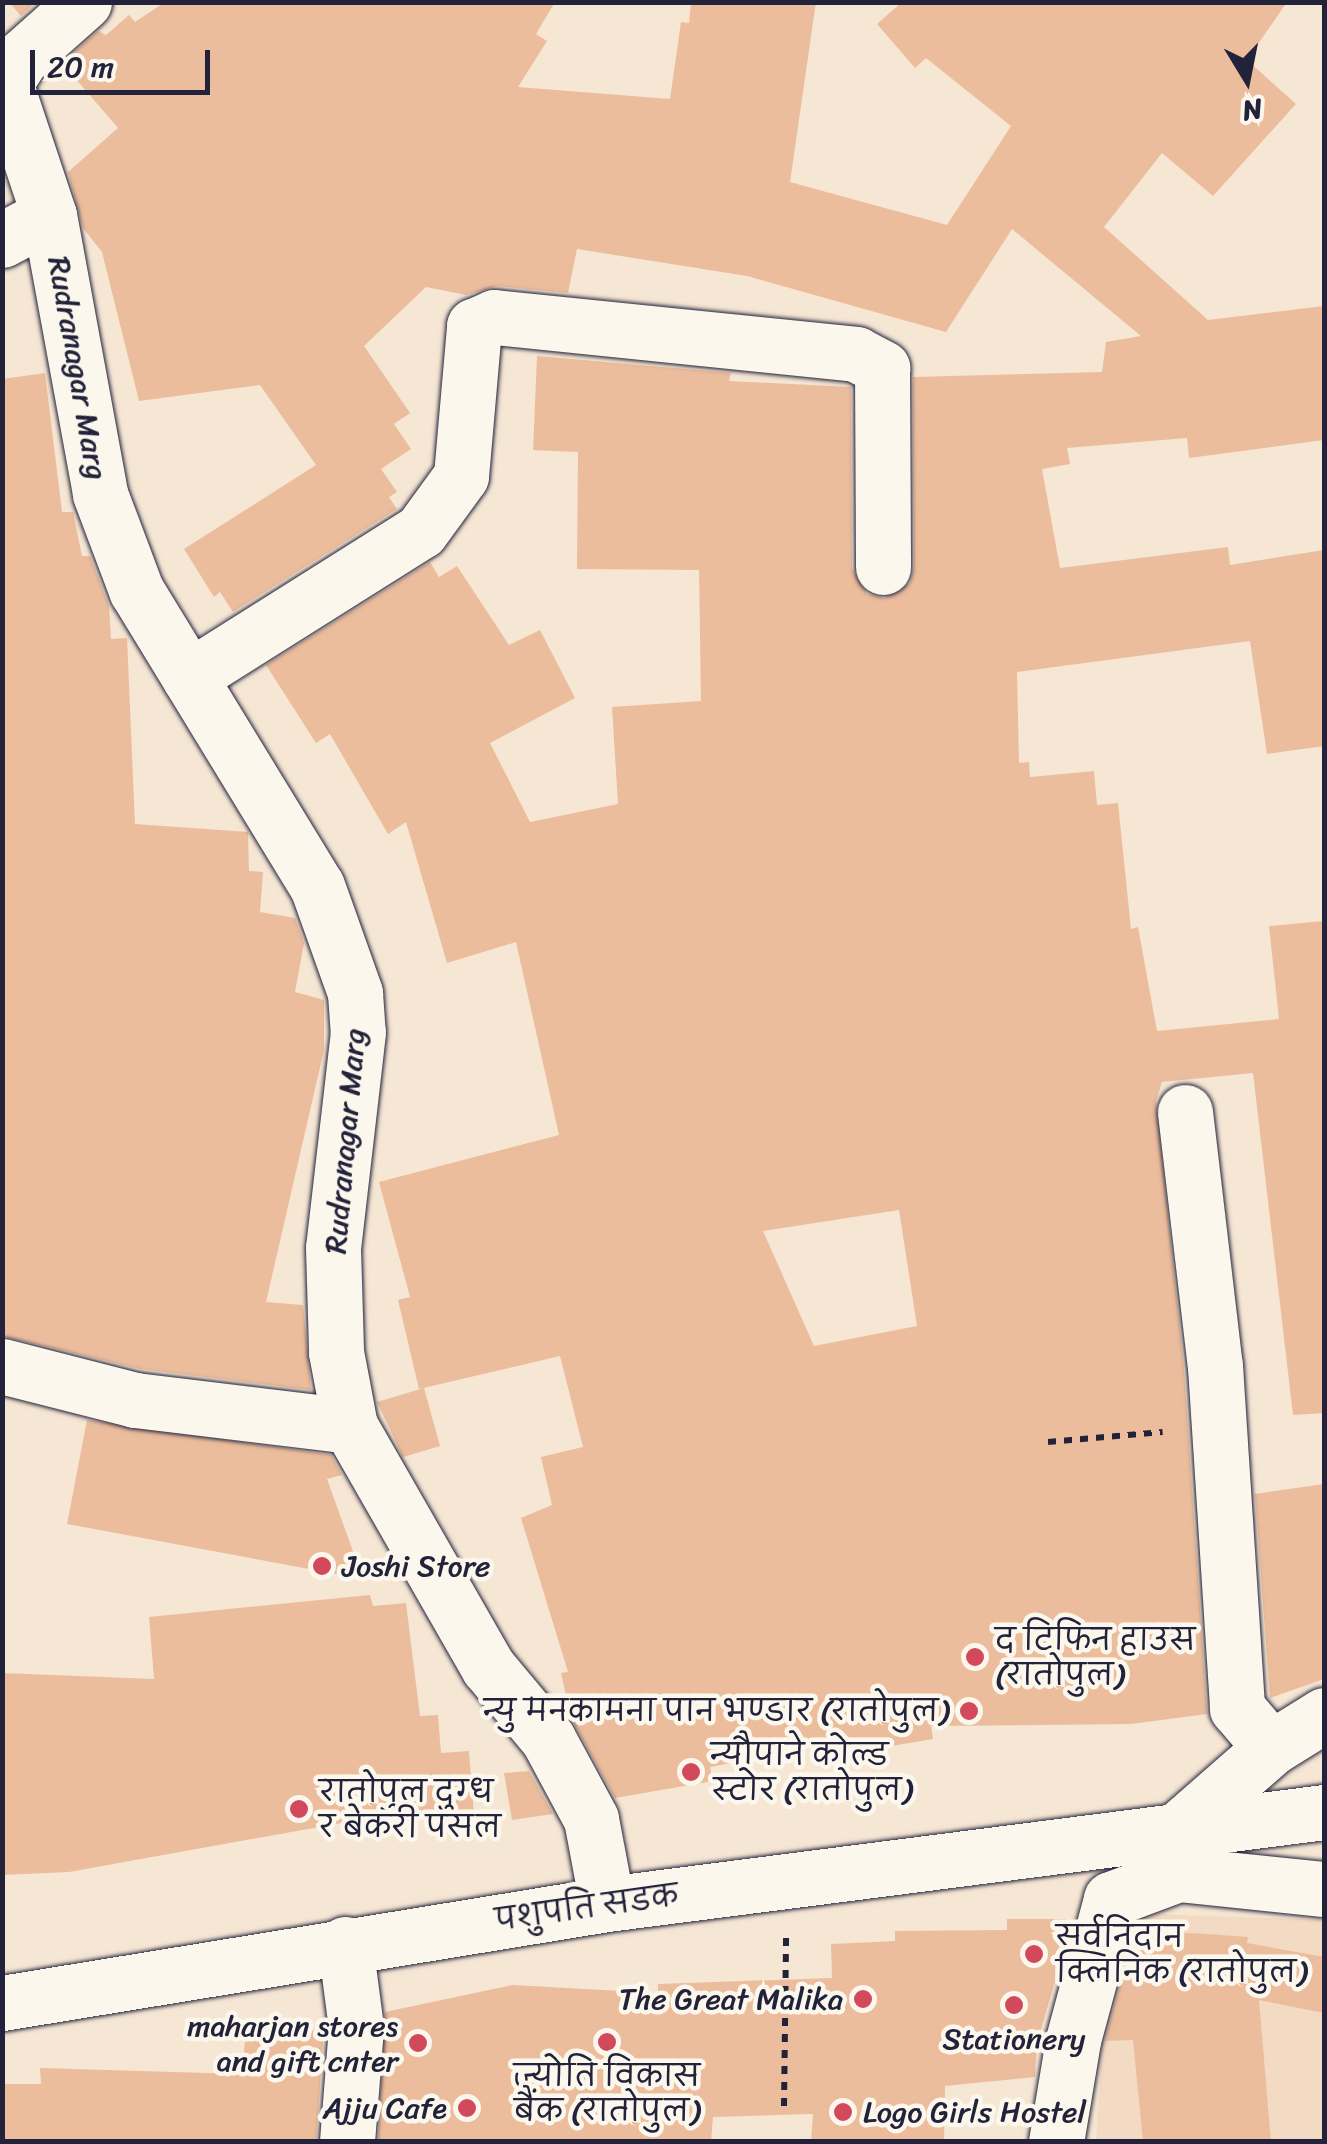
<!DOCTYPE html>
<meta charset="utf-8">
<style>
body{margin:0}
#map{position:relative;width:1327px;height:2144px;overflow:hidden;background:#f6e6d4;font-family:Sriracha,"Playpen Sans Deva",sans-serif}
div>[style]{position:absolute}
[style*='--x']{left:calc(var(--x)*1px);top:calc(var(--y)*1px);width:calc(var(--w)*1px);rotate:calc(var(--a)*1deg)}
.built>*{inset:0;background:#f3dac3}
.building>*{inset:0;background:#ecbd9c}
.path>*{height:6px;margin-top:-3px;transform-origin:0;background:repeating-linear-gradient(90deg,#22223b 0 8px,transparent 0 16px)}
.roads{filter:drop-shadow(0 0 2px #22223b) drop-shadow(0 0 2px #22223b)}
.street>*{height:55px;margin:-27.5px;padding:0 27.5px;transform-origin:27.5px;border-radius:27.5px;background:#fbf7ec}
.secondary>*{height:55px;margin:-27.5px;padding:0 27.5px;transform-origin:27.5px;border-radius:27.5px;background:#fbf7ec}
.dots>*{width:28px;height:28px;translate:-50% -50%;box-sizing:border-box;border:5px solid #fbf7ec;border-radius:50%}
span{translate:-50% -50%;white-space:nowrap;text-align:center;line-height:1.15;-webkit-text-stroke:9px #fbf7ec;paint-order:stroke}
.street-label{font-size:30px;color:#22223b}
.poi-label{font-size:30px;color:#22223b}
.left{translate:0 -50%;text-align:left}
.right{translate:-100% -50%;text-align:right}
.frame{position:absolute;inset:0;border:5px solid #22223b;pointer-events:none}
.north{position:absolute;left:1197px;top:30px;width:100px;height:100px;-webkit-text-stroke:8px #fbf7ec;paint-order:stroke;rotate:170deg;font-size:28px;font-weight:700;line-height:40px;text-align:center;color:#22223b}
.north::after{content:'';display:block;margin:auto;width:35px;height:45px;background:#22223b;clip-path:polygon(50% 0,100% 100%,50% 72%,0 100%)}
.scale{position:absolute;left:30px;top:50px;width:180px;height:45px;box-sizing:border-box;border:5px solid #22223b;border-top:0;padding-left:12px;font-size:30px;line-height:35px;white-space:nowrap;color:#22223b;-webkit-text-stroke:8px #fbf7ec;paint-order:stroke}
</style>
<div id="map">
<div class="built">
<div style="clip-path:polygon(1156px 1914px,1324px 1920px,1324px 2141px,1096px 2142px,1110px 1922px)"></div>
</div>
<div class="building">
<div style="clip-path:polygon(9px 2px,36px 2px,21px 16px)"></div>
<div style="clip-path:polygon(evenodd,165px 2px,555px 2px,536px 34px,547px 41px,518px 87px,670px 99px,681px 22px,689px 23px,691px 2px,816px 2px,790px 182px,947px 225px,1011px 126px,926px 58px,915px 68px,877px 24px,902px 2px,1287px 2px,1247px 60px,1296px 104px,1213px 196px,1162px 153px,1104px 227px,1208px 320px,1324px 306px,1324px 440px,1189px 458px,1187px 438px,1067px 448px,1070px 464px,1042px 469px,1060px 568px,1228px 547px,1230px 565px,1324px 550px,1324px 746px,1267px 754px,1250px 641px,1017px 672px,1019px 763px,1029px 762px,1030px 777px,1094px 771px,1097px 805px,1118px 803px,1131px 929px,1138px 927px,1157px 1031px,1279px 1019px,1269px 926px,1324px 921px,1324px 1413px,1293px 1415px,1253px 1073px,1162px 1082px,1156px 1101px,1184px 1369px,1207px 1714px,1131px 1724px,931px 1726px,933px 1739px,815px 1759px,813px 1747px,710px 1767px,713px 1781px,615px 1798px,571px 1718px,561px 1673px,568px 1672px,521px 1518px,552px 1505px,541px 1457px,583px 1447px,560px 1356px,419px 1389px,398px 1300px,410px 1297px,379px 1182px,559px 1135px,516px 942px,447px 963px,406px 822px,388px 834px,330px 734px,316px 743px,266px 665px,430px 562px,439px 577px,457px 566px,509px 645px,540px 630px,575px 698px,490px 743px,530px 822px,618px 804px,612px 707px,701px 701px,699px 570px,577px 569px,578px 452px,533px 450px,537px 356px,731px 373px,729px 381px,851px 387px,852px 568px,867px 594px,884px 598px,910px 583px,914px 568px,913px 377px,1102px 372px,1106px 342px,1141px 336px,1012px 229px,946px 332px,747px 276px,577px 249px,568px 293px,497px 286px,466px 295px,426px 287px,364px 346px,410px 413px,394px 424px,411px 449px,381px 469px,397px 492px,389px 497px,397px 509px,233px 612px,220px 592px,214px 597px,184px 549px,316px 465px,260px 385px,139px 401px,102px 252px,83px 228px,68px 172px,118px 128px,62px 63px,98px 31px,106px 35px,129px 15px,135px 22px,165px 2px,899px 1210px,917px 1326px,814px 1346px,763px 1231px,899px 1210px)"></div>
<div style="clip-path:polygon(45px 373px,62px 512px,73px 512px,82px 556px,90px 556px,109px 606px,111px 639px,127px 638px,135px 824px,248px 832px,249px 871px,263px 872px,260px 912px,295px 918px,304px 943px,295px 992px,324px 1000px,324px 1050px,266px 1302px,303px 1305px,311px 1390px,141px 1369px,2px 1336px,2px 379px)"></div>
<div style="clip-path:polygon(424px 1388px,440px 1446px,403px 1457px,377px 1402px)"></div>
<div style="clip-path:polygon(87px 1420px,331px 1455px,342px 1475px,327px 1479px,363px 1579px,67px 1524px)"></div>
<div style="clip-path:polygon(1324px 1484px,1324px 1679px,1270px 1698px,1255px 1494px)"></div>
<div style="clip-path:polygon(370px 1595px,373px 1606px,406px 1603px,420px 1716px,438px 1715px,441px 1753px,469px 1751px,474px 1815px,408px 1819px,408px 1811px,69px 1872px,2px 1875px,2px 1673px,154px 1679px,149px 1617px)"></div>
<div style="clip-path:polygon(529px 1771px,553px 1814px,512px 1820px,504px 1773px)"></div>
<div style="clip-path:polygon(1007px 1919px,1066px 1919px,1068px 1937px,1037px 2043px,1035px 2077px,945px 2086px,944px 2142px,811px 2142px,813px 2114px,713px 2117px,711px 2142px,378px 2142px,385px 2012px,512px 1985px,658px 1993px,658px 1984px,832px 1978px,831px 1944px,895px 1941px,895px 1931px,1007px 1930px)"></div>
<div style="clip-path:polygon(1192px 1933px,1248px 1937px,1247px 1943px,1324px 1957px,1324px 2013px,1259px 2000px,1271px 2142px,1143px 2142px,1133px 2040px,1105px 2041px,1134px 1935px)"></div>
<div style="clip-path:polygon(324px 2029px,316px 2142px,2px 2142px,2px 2084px,41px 2084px,40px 2068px,242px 2074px,245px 2041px)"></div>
</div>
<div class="path">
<div style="--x:1048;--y:1442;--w:115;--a:-5"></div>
<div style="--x:784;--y:2106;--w:168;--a:-89.3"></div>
</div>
<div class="roads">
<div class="street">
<div style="--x:5;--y:83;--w:139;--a:71.6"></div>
<div style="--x:49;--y:215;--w:284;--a:79.6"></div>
<div style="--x:100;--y:494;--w:103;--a:69.4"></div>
<div style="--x:136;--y:590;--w:347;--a:58.6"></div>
<div style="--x:317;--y:886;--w:114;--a:70.4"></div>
<div style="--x:355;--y:993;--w:39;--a:86"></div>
<div style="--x:358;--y:1032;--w:217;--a:96.6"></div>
<div style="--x:333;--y:1248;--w:104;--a:88.3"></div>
<div style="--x:336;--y:1352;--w:75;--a:79.3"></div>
<div style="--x:350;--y:1426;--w:278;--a:60.2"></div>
<div style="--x:488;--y:1667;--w:94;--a:50.2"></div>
<div style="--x:548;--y:1739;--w:91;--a:61.7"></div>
<div style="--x:591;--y:1819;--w:86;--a:79.3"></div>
<div style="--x:5;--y:83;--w:31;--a:-57"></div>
<div style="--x:22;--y:57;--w:83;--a:-41.6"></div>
<div style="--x:2;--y:240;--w:53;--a:-28"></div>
<div style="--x:189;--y:677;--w:274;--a:-32.2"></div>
<div style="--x:421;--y:531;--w:68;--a:-54"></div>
<div style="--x:461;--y:476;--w:151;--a:-85"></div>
<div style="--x:474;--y:326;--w:22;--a:-24"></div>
<div style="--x:494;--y:317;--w:364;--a:5.8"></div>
<div style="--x:856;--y:354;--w:30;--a:28"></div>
<div style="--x:882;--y:368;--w:199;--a:89.7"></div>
<div style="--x:1185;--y:1112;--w:256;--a:83.3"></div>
<div style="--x:1215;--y:1366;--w:343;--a:86.3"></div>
<div style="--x:1237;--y:1708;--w:52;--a:49.6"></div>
<div style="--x:2;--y:1366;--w:137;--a:14.3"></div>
<div style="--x:135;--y:1400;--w:217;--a:6.9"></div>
<div style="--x:345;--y:1944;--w:84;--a:82.5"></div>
<div style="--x:356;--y:2027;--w:115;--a:94.5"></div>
<div style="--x:1056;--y:2142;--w:103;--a:-80.5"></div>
<div style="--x:1073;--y:2040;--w:146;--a:-74.9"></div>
<div style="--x:1111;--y:1899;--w:72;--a:-20.5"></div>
</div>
<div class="secondary">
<div style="--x:1175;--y:1832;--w:128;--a:-41.2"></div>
<div style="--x:1271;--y:1748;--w:62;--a:-31.9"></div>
<div style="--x:1175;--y:1832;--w:42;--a:85.9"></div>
<div style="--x:1178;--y:1874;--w:147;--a:5.9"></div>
<div style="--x:2;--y:2003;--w:613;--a:-9.29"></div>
<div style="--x:607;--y:1904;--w:723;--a:-7.31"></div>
</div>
</div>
<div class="dots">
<div style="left:322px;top:1566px;background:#d1495b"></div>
<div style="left:975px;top:1657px;background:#d1495b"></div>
<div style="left:969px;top:1711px;background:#d1495b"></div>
<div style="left:691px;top:1772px;background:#d1495b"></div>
<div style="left:299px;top:1809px;background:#d1495b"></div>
<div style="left:1034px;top:1954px;background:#d1495b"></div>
<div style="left:863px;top:1999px;background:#d1495b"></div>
<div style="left:1014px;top:2005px;background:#d1495b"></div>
<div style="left:607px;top:2042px;background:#d1495b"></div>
<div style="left:418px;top:2043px;background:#d1495b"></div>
<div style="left:467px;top:2108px;background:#d1495b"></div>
<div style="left:843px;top:2112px;background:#d1495b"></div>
</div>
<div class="street-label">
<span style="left:78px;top:368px;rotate:80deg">Rudranagar Marg</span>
<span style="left:345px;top:1141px;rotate:-85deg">Rudranagar Marg</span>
<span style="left:587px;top:1908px;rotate:-8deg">पशुपति सडक</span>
</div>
<div class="poi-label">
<span class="left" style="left:342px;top:1566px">Joshi Store</span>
<span class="left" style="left:995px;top:1657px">द टिफिन हाउस<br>(रातोपुल)</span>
<span class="right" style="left:949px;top:1711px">न्यु मनकामना पान भण्डार (रातोपुल)</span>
<span class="left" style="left:711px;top:1772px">न्यौपाने कोल्ड<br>स्टोर (रातोपुल)</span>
<span class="left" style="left:319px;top:1809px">रातोपुल दुग्ध<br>र बेकरी पसल</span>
<span class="left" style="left:1056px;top:1954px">सर्वनिदान<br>क्लिनिक (रातोपुल)</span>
<span class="right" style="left:843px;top:1999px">The Great Malika</span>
<span class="right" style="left:398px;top:2043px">maharjan stores<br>and gift cnter</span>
<span style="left:1014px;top:2039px">Stationery</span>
<span style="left:607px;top:2093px">ज्योति विकास<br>बैंक (रातोपुल)</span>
<span class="right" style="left:447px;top:2108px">Ajju Cafe</span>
<span class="left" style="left:863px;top:2112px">Logo Girls Hostel</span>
</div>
<div class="frame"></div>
<div class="north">N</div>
<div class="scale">20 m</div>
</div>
